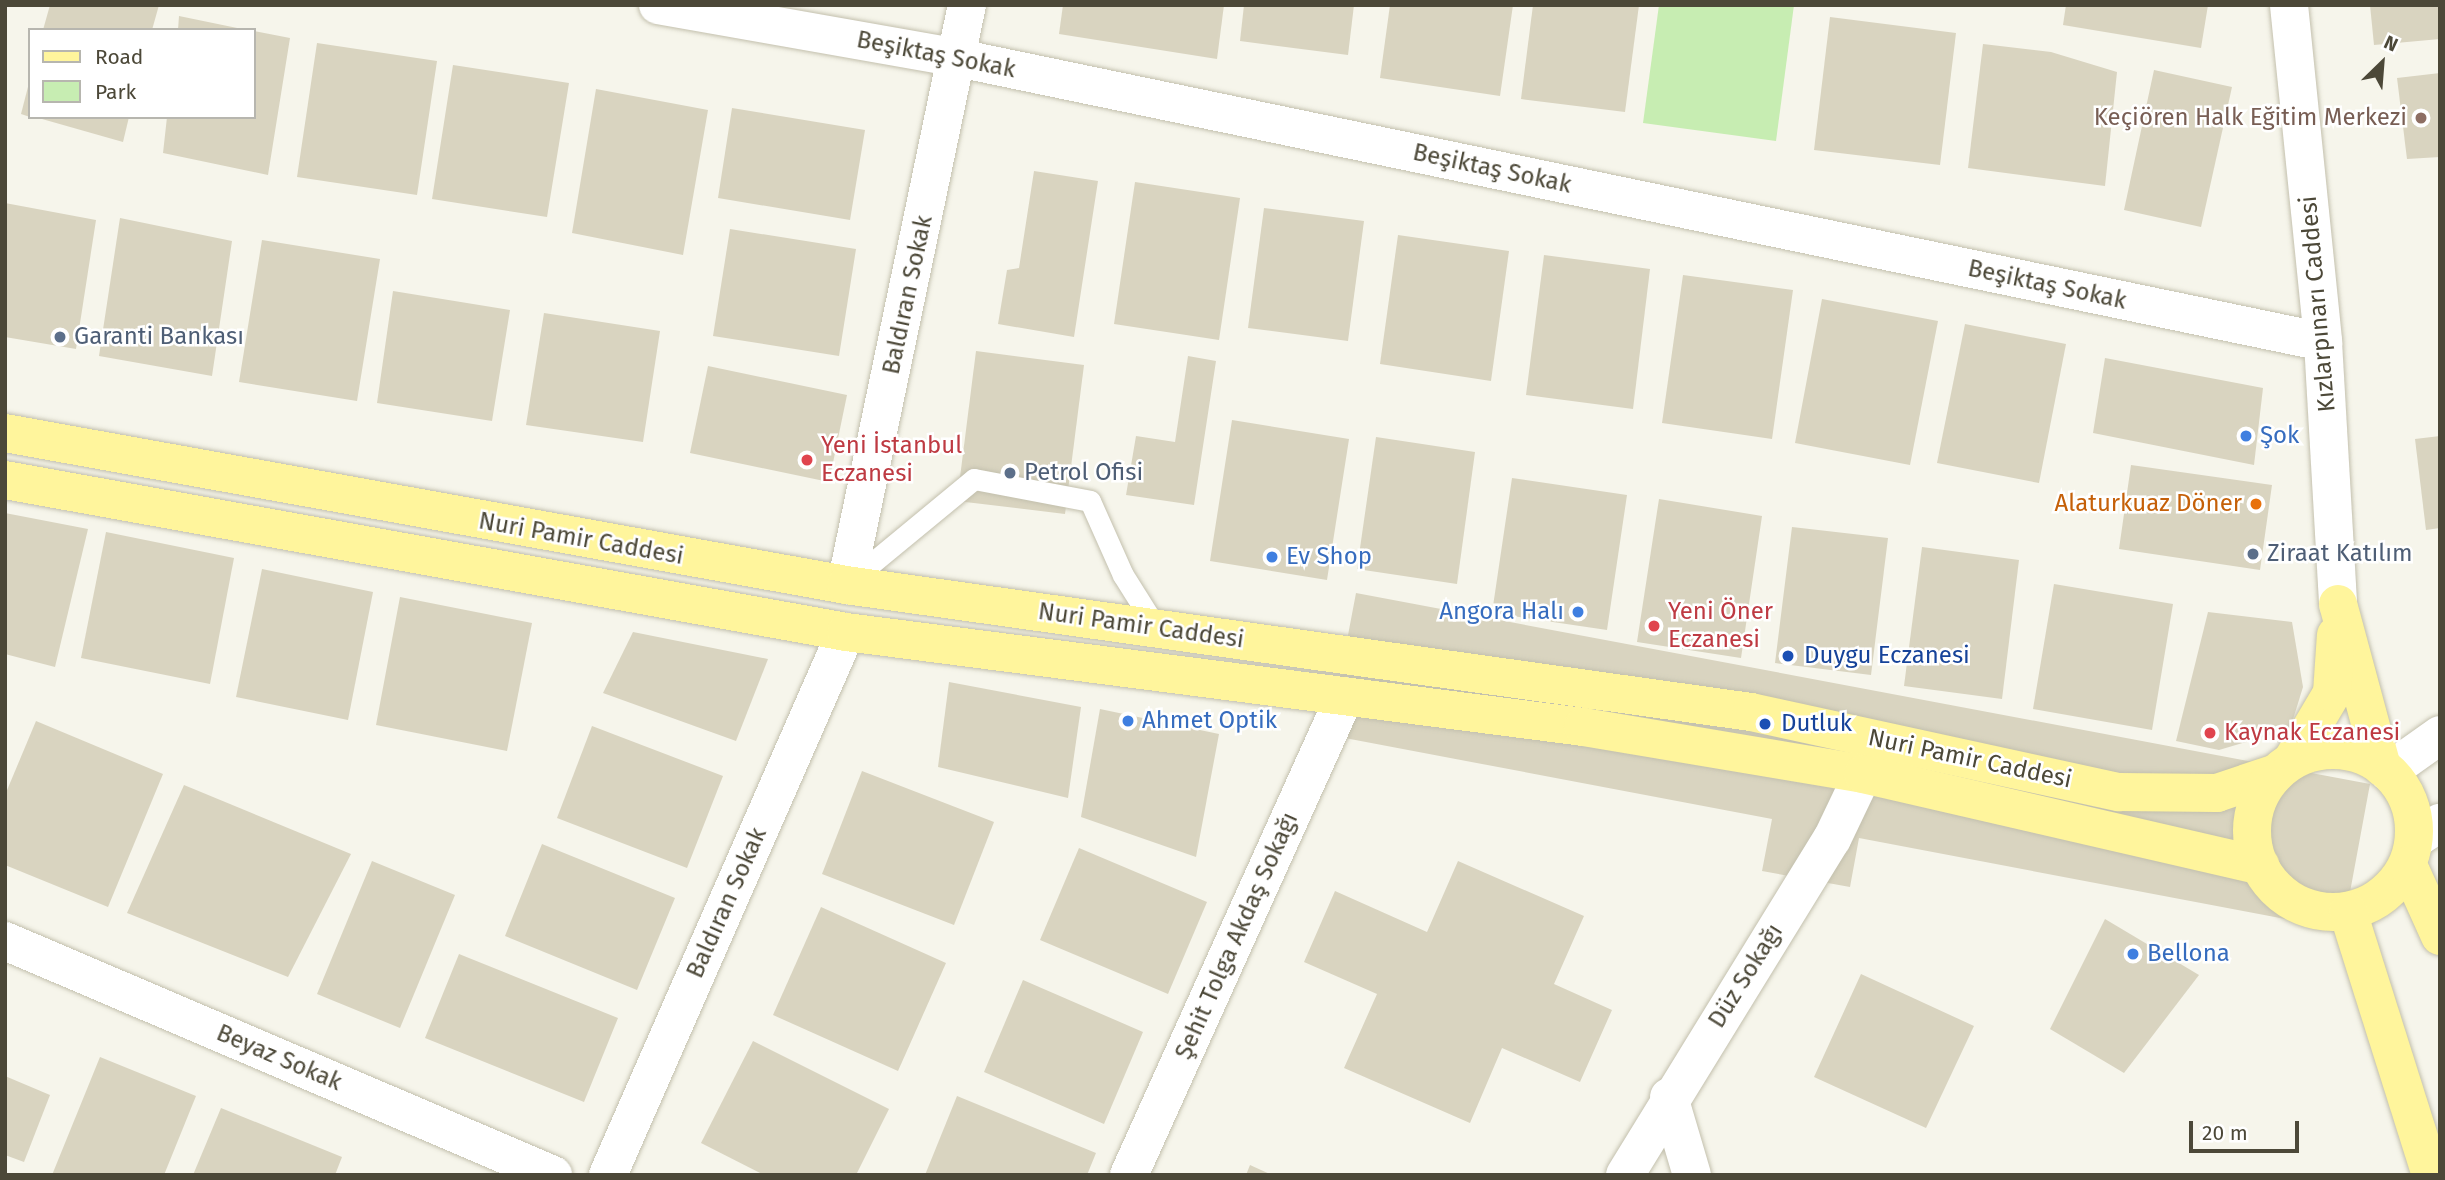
<!DOCTYPE html>
<meta charset="utf-8">
<style>
body{margin:0}
#map{position:relative;width:2445px;height:1180px;overflow:hidden;background:#f6f5eb;font-family:"Fira Sans",sans-serif}
div>[style]{position:absolute}
[style*='--x']{left:calc(var(--x)*1px);top:calc(var(--y)*1px);width:calc(var(--w)*1px);rotate:calc(var(--a)*1deg)}
.green>*{inset:0;background:#c7edb2}
.building>*{inset:0;background:#d9d4c0}
.roads{filter:drop-shadow(0 0 2px #c3c0ad) drop-shadow(0 0 2px #c3c0ad)}
.service>*{height:21px;margin:-10.5px;padding:0 10.5px;transform-origin:10.5px;border-radius:10.5px;background:#fff}
.minor>*{height:38px;margin:-19px;padding:0 19px;transform-origin:19px;border-radius:19px;background:#fff}
.primary>*{height:38px;margin:-19px;padding:0 19px;transform-origin:19px;border-radius:19px;background:#fff59c}
.primary>.ring{margin:-19px;padding:0;box-sizing:content-box;background:none;border:38px solid #fff59c;border-radius:50%}
.dots>*{width:19px;height:19px;translate:-50% -50%;box-sizing:border-box;border:4px solid #fff;border-radius:50%}
span{translate:-50% -50%;white-space:nowrap;text-align:center;line-height:1.15;-webkit-text-stroke:5px #fff;paint-order:stroke}
.street-label{font-size:24px;color:#4c4838}
.education-label{font-size:24px;color:#785e54}
.right{translate:-100% -50%;text-align:right}
.service-label{font-size:24px;color:#4e5e75}
.left{translate:0 -50%;text-align:left}
.shop-label{font-size:24px;color:#366cbe}
.health-label{font-size:24px;color:#be3a42}
.food-label{font-size:24px;color:#c56008}
.transit-label{font-size:24px;color:#164399}
.frame{position:absolute;inset:0;border:7px solid #4c4838;pointer-events:none}
.legend{position:absolute;left:28px;top:28px;width:228px;height:91px;box-sizing:border-box;background:#fff;border:2px solid #b7b6af;margin:0;padding:9px 12px;list-style:none;font-size:21px;color:#4c4838}
.legend li{display:flex;align-items:center;gap:14px;height:35px}
.legend b{width:35px;border:2px solid #b7b6af}
.north{position:absolute;left:2347px;top:28px;width:70px;height:70px;-webkit-text-stroke:5px #fff;paint-order:stroke;rotate:25deg;font-size:19px;font-weight:700;line-height:28px;text-align:center;color:#4c4838}
.north::after{content:'';display:block;margin:auto;width:24px;height:32px;background:#4c4838;clip-path:polygon(50% 0,100% 100%,50% 72%,0 100%)}
.scale{position:absolute;left:2189px;top:1121px;width:110px;height:32px;box-sizing:border-box;border:4px solid #4c4838;border-top:0;padding-left:9px;font-size:21px;line-height:24px;white-space:nowrap;color:#4c4838;-webkit-text-stroke:5px #fff;paint-order:stroke}
</style>
<div id="map">
<div class="green">
<div style="clip-path:polygon(1659px 5px,1794px 5px,1776px 141px,1643px 123px)"></div>
</div>
<div class="building">
<div style="clip-path:polygon(50px 5px,159px 5px,152px 30px,43px 30px)"></div>
<div style="clip-path:polygon(1063px 5px,1224px 5px,1217px 59px,1059px 34px)"></div>
<div style="clip-path:polygon(1244px 5px,1354px 5px,1348px 55px,1240px 41px)"></div>
<div style="clip-path:polygon(1390px 5px,1513px 5px,1500px 96px,1380px 78px)"></div>
<div style="clip-path:polygon(1533px 5px,1639px 5px,1625px 112px,1521px 99px)"></div>
<div style="clip-path:polygon(2066px 5px,2208px 5px,2201px 48px,2063px 25px)"></div>
<div style="clip-path:polygon(2370px 5px,2440px 5px,2440px 39px,2374px 45px)"></div>
<div style="clip-path:polygon(179px 16px,242px 29px,242px 30px,178px 30px)"></div>
<div style="clip-path:polygon(1830px 17px,1956px 33px,1940px 165px,1814px 150px)"></div>
<div style="clip-path:polygon(254px 31px,290px 38px,268px 175px,163px 153px,167px 117px,254px 117px)"></div>
<div style="clip-path:polygon(317px 43px,437px 61px,417px 195px,297px 177px)"></div>
<div style="clip-path:polygon(1983px 44px,2051px 52px,2117px 72px,2105px 186px,1968px 168px)"></div>
<div style="clip-path:polygon(453px 65px,569px 83px,547px 217px,432px 199px)"></div>
<div style="clip-path:polygon(2154px 70px,2232px 87px,2201px 227px,2124px 210px)"></div>
<div style="clip-path:polygon(2440px 73px,2440px 157px,2407px 159px,2397px 78px)"></div>
<div style="clip-path:polygon(29px 83px,30px 83px,30px 117px,21px 114px)"></div>
<div style="clip-path:polygon(596px 89px,708px 110px,683px 255px,572px 233px)"></div>
<div style="clip-path:polygon(732px 108px,865px 130px,850px 220px,718px 198px)"></div>
<div style="clip-path:polygon(35px 117px,129px 117px,123px 142px)"></div>
<div style="clip-path:polygon(1034px 171px,1098px 181px,1074px 337px,998px 324px,1007px 270px,1019px 268px)"></div>
<div style="clip-path:polygon(1135px 182px,1240px 198px,1219px 340px,1114px 324px)"></div>
<div style="clip-path:polygon(5px 203px,96px 220px,76px 349px,5px 337px)"></div>
<div style="clip-path:polygon(1264px 208px,1364px 221px,1348px 341px,1248px 328px)"></div>
<div style="clip-path:polygon(120px 218px,232px 241px,212px 376px,99px 356px)"></div>
<div style="clip-path:polygon(730px 229px,856px 249px,839px 356px,713px 336px)"></div>
<div style="clip-path:polygon(1398px 235px,1509px 251px,1491px 381px,1380px 364px)"></div>
<div style="clip-path:polygon(262px 240px,380px 259px,357px 401px,239px 382px)"></div>
<div style="clip-path:polygon(1544px 255px,1650px 269px,1633px 409px,1526px 395px)"></div>
<div style="clip-path:polygon(1683px 275px,1793px 290px,1772px 439px,1662px 423px)"></div>
<div style="clip-path:polygon(393px 291px,510px 310px,492px 421px,377px 403px)"></div>
<div style="clip-path:polygon(1822px 299px,1938px 321px,1910px 465px,1795px 443px)"></div>
<div style="clip-path:polygon(544px 313px,660px 331px,643px 442px,526px 425px)"></div>
<div style="clip-path:polygon(1965px 324px,2066px 344px,2039px 483px,1937px 463px)"></div>
<div style="clip-path:polygon(976px 351px,1084px 365px,1065px 514px,957px 501px)"></div>
<div style="clip-path:polygon(1188px 356px,1216px 361px,1194px 505px,1126px 495px,1136px 436px,1175px 442px)"></div>
<div style="clip-path:polygon(2105px 358px,2263px 388px,2254px 465px,2093px 433px)"></div>
<div style="clip-path:polygon(708px 366px,847px 395px,829px 482px,690px 453px)"></div>
<div style="clip-path:polygon(1232px 420px,1349px 439px,1327px 580px,1210px 561px)"></div>
<div style="clip-path:polygon(2440px 436px,2440px 528px,2426px 530px,2415px 439px)"></div>
<div style="clip-path:polygon(1376px 437px,1475px 452px,1457px 584px,1357px 569px)"></div>
<div style="clip-path:polygon(2131px 465px,2272px 485px,2260px 570px,2119px 549px)"></div>
<div style="clip-path:polygon(1512px 478px,1627px 495px,1607px 630px,1492px 613px)"></div>
<div style="clip-path:polygon(1659px 499px,1762px 516px,1741px 658px,1637px 642px)"></div>
<div style="clip-path:polygon(5px 513px,88px 529px,55px 667px,5px 654px)"></div>
<div style="clip-path:polygon(1792px 527px,1888px 538px,1871px 675px,1775px 663px)"></div>
<div style="clip-path:polygon(106px 532px,234px 558px,210px 684px,81px 658px)"></div>
<div style="clip-path:polygon(1922px 547px,2019px 560px,2002px 699px,1904px 686px)"></div>
<div style="clip-path:polygon(262px 569px,373px 592px,348px 720px,236px 697px)"></div>
<div style="clip-path:polygon(2054px 584px,2173px 604px,2152px 730px,2033px 709px)"></div>
<div style="clip-path:polygon(1356px 593px,2370px 784px,2343px 930px,1859px 838px,1850px 887px,1762px 871px,1772px 819px,1329px 735px)"></div>
<div style="clip-path:polygon(400px 597px,532px 623px,507px 751px,376px 725px)"></div>
<div style="clip-path:polygon(2208px 612px,2292px 622px,2303px 687px,2290px 729px,2219px 750px,2176px 741px)"></div>
<div style="clip-path:polygon(633px 632px,768px 659px,736px 741px,603px 693px)"></div>
<div style="clip-path:polygon(949px 682px,1081px 707px,1068px 798px,938px 767px)"></div>
<div style="clip-path:polygon(1100px 709px,1219px 734px,1196px 857px,1081px 817px)"></div>
<div style="clip-path:polygon(36px 721px,163px 774px,108px 907px,5px 865px,5px 795px)"></div>
<div style="clip-path:polygon(592px 726px,723px 776px,687px 868px,557px 818px)"></div>
<div style="clip-path:polygon(862px 771px,994px 822px,954px 925px,822px 874px)"></div>
<div style="clip-path:polygon(184px 785px,351px 854px,288px 977px,127px 913px)"></div>
<div style="clip-path:polygon(542px 844px,675px 898px,637px 990px,505px 936px)"></div>
<div style="clip-path:polygon(1079px 848px,1207px 902px,1168px 994px,1040px 940px)"></div>
<div style="clip-path:polygon(372px 861px,455px 895px,400px 1028px,317px 994px)"></div>
<div style="clip-path:polygon(1458px 861px,1584px 916px,1554px 984px,1612px 1010px,1580px 1082px,1502px 1048px,1470px 1123px,1344px 1068px,1377px 994px,1304px 962px,1335px 891px,1427px 932px)"></div>
<div style="clip-path:polygon(821px 907px,946px 963px,898px 1071px,773px 1015px)"></div>
<div style="clip-path:polygon(2105px 919px,2199px 975px,2124px 1073px,2050px 1029px)"></div>
<div style="clip-path:polygon(459px 954px,618px 1018px,584px 1102px,425px 1038px)"></div>
<div style="clip-path:polygon(1861px 974px,1974px 1026px,1926px 1128px,1814px 1077px)"></div>
<div style="clip-path:polygon(1023px 980px,1143px 1032px,1104px 1124px,984px 1072px)"></div>
<div style="clip-path:polygon(753px 1041px,889px 1109px,856px 1175px,764px 1175px,701px 1143px)"></div>
<div style="clip-path:polygon(100px 1057px,196px 1096px,164px 1175px,52px 1175px)"></div>
<div style="clip-path:polygon(5px 1076px,50px 1095px,24px 1162px,5px 1155px)"></div>
<div style="clip-path:polygon(957px 1096px,1096px 1153px,1087px 1175px,925px 1175px)"></div>
<div style="clip-path:polygon(221px 1108px,342px 1157px,335px 1175px,193px 1175px)"></div>
<div style="clip-path:polygon(1250px 1165px,1272px 1175px,1246px 1175px)"></div>
</div>
<div class="roads">
<div class="service">
<div style="--x:849;--y:582;--w:162;--a:-39.5"></div>
<div style="--x:974;--y:479;--w:118;--a:10.7"></div>
<div style="--x:1090;--y:501;--w:81;--a:66"></div>
<div style="--x:1123;--y:575;--w:64;--a:57.8"></div>
</div>
<div class="minor">
<div style="--x:658;--y:5;--w:305;--a:10"></div>
<div style="--x:958;--y:58;--w:1394;--a:11.75"></div>
<div style="--x:2289;--y:5;--w:339;--a:84.2"></div>
<div style="--x:2323;--y:342;--w:262;--a:86.7"></div>
<div style="--x:846;--y:585;--w:592;--a:-78.22"></div>
<div style="--x:2388;--y:772;--w:64;--a:-35.4"></div>
<div style="--x:2415;--y:839;--w:30;--a:-33"></div>
<div style="--x:5;--y:941;--w:596;--a:23.12"></div>
<div style="--x:1669;--y:1097;--w:81;--a:73.6"></div>
<div style="--x:608;--y:1175;--w:593;--a:-66.33"></div>
<div style="--x:1129;--y:1175;--w:525;--a:-65.73"></div>
<div style="--x:1625;--y:1175;--w:395;--a:-58.4"></div>
<div style="--x:1832;--y:839;--w:72;--a:-64.5"></div>
</div>
<div class="primary">
<div style="--x:5;--y:433;--w:855;--a:10.24"></div>
<div style="--x:846;--y:585;--w:914;--a:7.99"></div>
<div style="--x:1751;--y:712;--w:377;--a:12.3"></div>
<div style="--x:2119;--y:792;--w:98;--a:0.6"></div>
<div style="--x:2217;--y:793;--w:62;--a:-18.7"></div>
<div style="--x:5;--y:480;--w:855;--a:10.24"></div>
<div style="--x:846;--y:632;--w:743;--a:7.34"></div>
<div style="--x:1583;--y:727;--w:284;--a:9.5"></div>
<div style="--x:1863;--y:774;--w:408;--a:13"></div>
<div style="--x:2338;--y:604;--w:169;--a:74.9"></div>
<div class="ring" style="left:2252px;top:750px;width:124px;height:124px"></div>
<div style="--x:2293;--y:759;--w:77;--a:-59.4"></div>
<div style="--x:2332;--y:693;--w:58;--a:-86.1"></div>
<div style="--x:2408;--y:865;--w:78;--a:65.7"></div>
<div style="--x:2348;--y:912;--w:276;--a:72.5"></div>
</div>
</div>
<div class="dots">
<div style="left:2421px;top:118px;background:#8d6e63"></div>
<div style="left:60px;top:337px;background:#5c6f8a"></div>
<div style="left:2246px;top:436px;background:#3f7fe0"></div>
<div style="left:807px;top:460px;background:#e0444e"></div>
<div style="left:1010px;top:473px;background:#5c6f8a"></div>
<div style="left:2256px;top:504px;background:#e8710a"></div>
<div style="left:2253px;top:554px;background:#5c6f8a"></div>
<div style="left:1272px;top:557px;background:#3f7fe0"></div>
<div style="left:1578px;top:612px;background:#3f7fe0"></div>
<div style="left:1654px;top:626px;background:#e0444e"></div>
<div style="left:1788px;top:656px;background:#1a4fb4"></div>
<div style="left:1128px;top:721px;background:#3f7fe0"></div>
<div style="left:1765px;top:724px;background:#1a4fb4"></div>
<div style="left:2210px;top:733px;background:#e0444e"></div>
<div style="left:2133px;top:954px;background:#3f7fe0"></div>
</div>
<div class="street-label">
<span style="left:936px;top:55px;rotate:11deg">Beşiktaş Sokak</span>
<span style="left:1492px;top:169px;rotate:12deg">Beşiktaş Sokak</span>
<span style="left:2047px;top:285px;rotate:12deg">Beşiktaş Sokak</span>
<span style="left:908px;top:295px;rotate:-78deg">Baldıran Sokak</span>
<span style="left:2318px;top:304px;rotate:-95deg">Kızlarpınarı Caddesi</span>
<span style="left:581px;top:539px;rotate:10deg">Nuri Pamir Caddesi</span>
<span style="left:1141px;top:626px;rotate:8deg">Nuri Pamir Caddesi</span>
<span style="left:1970px;top:759px;rotate:12deg">Nuri Pamir Caddesi</span>
<span style="left:727px;top:903px;rotate:-66deg">Baldıran Sokak</span>
<span style="left:1237px;top:936px;rotate:-66deg">Şehit Tolga Akdaş Sokağı</span>
<span style="left:1746px;top:976px;rotate:-58deg">Düz Sokağı</span>
<span style="left:279px;top:1058px;rotate:23deg">Beyaz Sokak</span>
</div>
<div class="education-label">
<span class="right" style="left:2407px;top:118px">Keçiören Halk Eğitim Merkezi</span>
</div>
<div class="service-label">
<span class="left" style="left:74px;top:337px">Garanti Bankası</span>
<span class="left" style="left:1024px;top:473px">Petrol Ofisi</span>
<span class="left" style="left:2267px;top:554px">Ziraat Katılım</span>
</div>
<div class="shop-label">
<span class="left" style="left:2260px;top:436px">Şok</span>
<span class="left" style="left:1286px;top:557px">Ev Shop</span>
<span class="right" style="left:1564px;top:612px">Angora Halı</span>
<span class="left" style="left:1142px;top:721px">Ahmet Optik</span>
<span class="left" style="left:2147px;top:954px">Bellona</span>
</div>
<div class="health-label">
<span class="left" style="left:821px;top:460px">Yeni İstanbul<br>Eczanesi</span>
<span class="left" style="left:1668px;top:626px">Yeni Öner<br>Eczanesi</span>
<span class="left" style="left:2224px;top:733px">Kaynak Eczanesi</span>
</div>
<div class="food-label">
<span class="right" style="left:2242px;top:504px">Alaturkuaz Döner</span>
</div>
<div class="transit-label">
<span class="left" style="left:1804px;top:656px">Duygu Eczanesi</span>
<span class="left" style="left:1781px;top:724px">Dutluk</span>
</div>
<div class="frame"></div>
<ul class="legend">
<li><b style="height:9px;background:#fff59c"></b>Road</li>
<li><b style="height:19px;background:#c7edb2"></b>Park</li>
</ul>
<div class="north">N</div>
<div class="scale">20 m</div>
</div>
